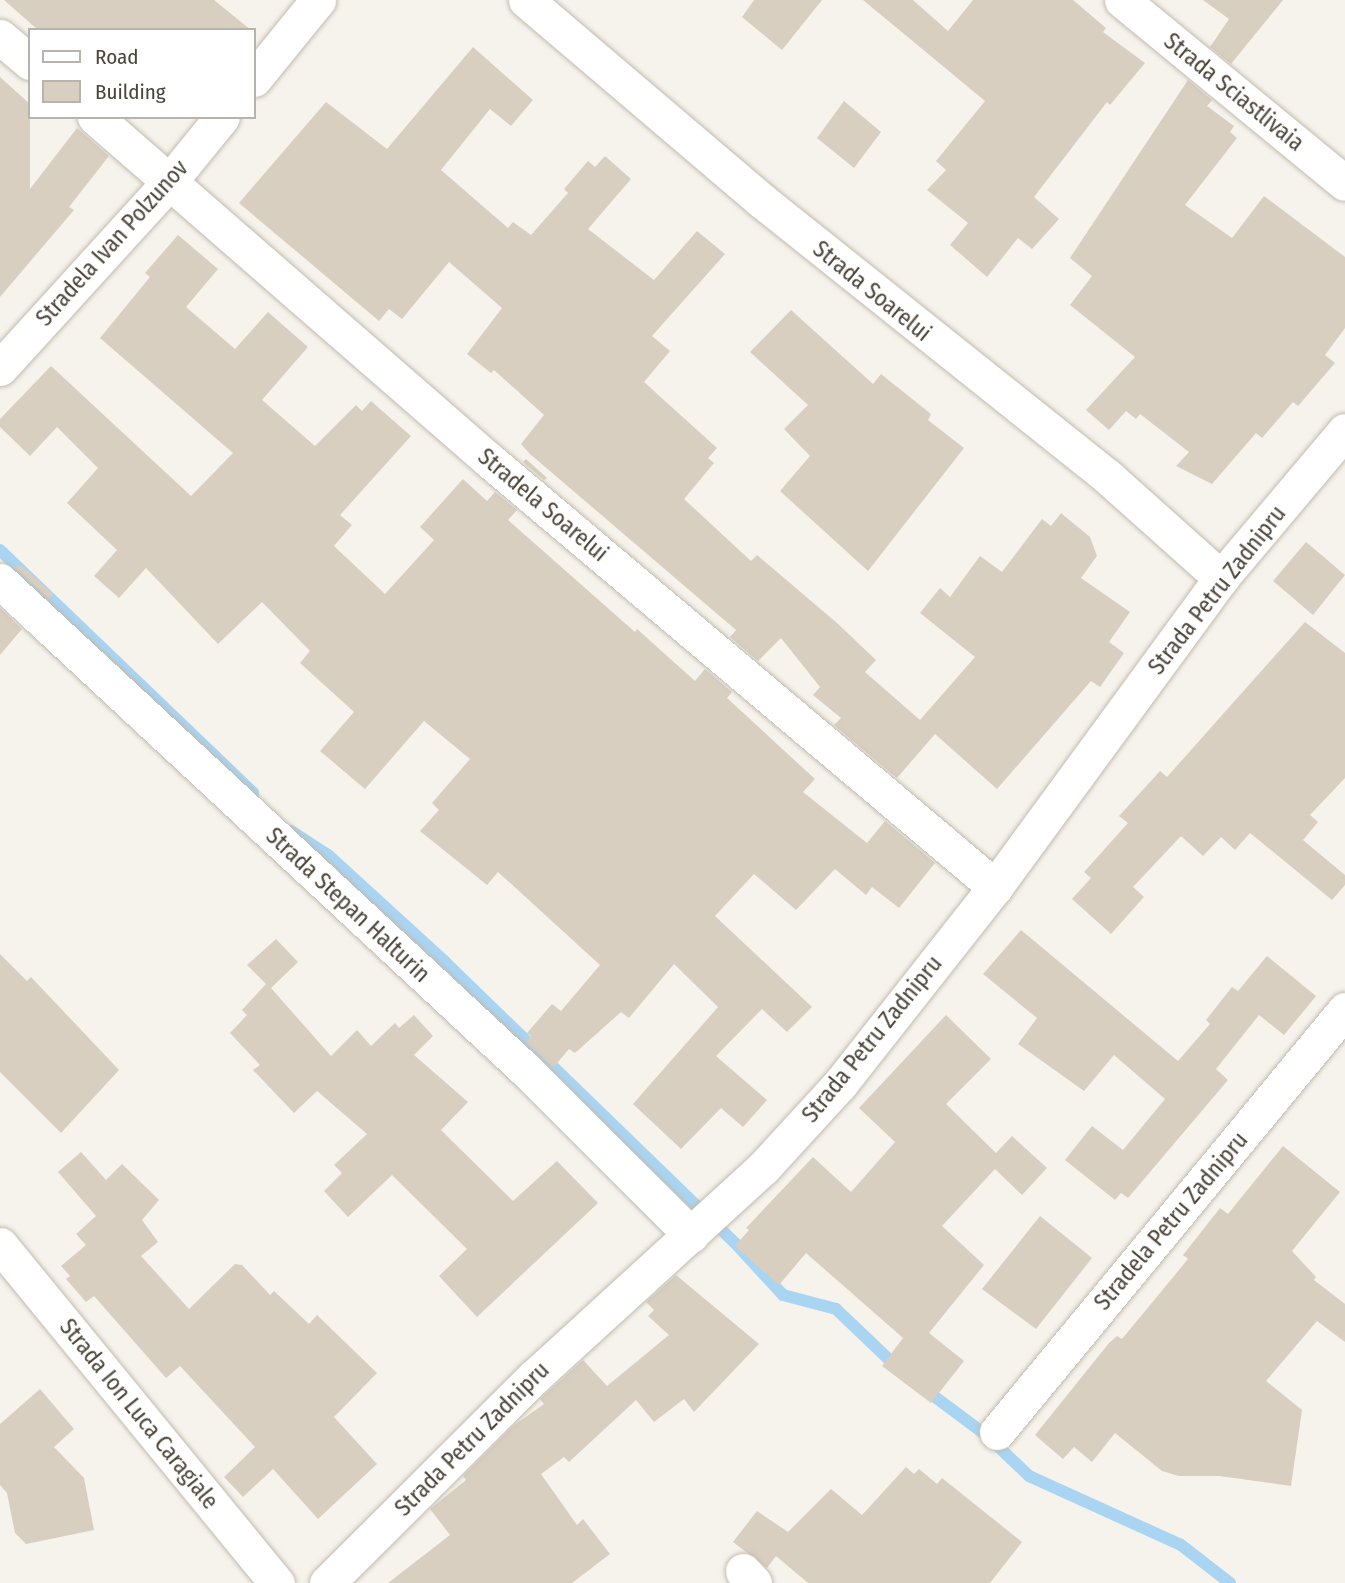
<!DOCTYPE html>
<style>
body{margin:0}
#map{position:relative;width:1345px;height:1583px;overflow:hidden;background:#f6f3ec;font-family:"Fira Sans Condensed",sans-serif}
div>[style]{position:absolute}
[style*='--x']{left:calc(var(--x)*1px);top:calc(var(--y)*1px);width:calc(var(--w)*1px);rotate:calc(var(--a)*1deg)}
.stream>*{height:12px;margin:-6px;padding:0 6px;transform-origin:6px;border-radius:6px;background:#a9d4f2}
.building>*{inset:0;background:#d8cfc1}
.roads{filter:drop-shadow(0 0 2px #c2bbae) drop-shadow(0 0 2px #c2bbae)}
.street>*{height:35px;margin:-17.5px;padding:0 17.5px;transform-origin:17.5px;border-radius:17.5px;background:#fff}
span{translate:-50% -50%;white-space:nowrap;text-align:center;line-height:1.15;-webkit-text-stroke:5px #fff;paint-order:stroke}
.street-label{font-size:23px;color:#4b4439}
.legend{position:absolute;left:28px;top:28px;width:228px;height:91px;box-sizing:border-box;background:#fff;border:2px solid #b7b4b0;margin:0;padding:9px 12px;list-style:none;font-size:21px;color:#4b4439}
.legend li{display:flex;align-items:center;gap:14px;height:35px}
.legend b{width:35px;border:2px solid #b7b4b0}
</style>
<div id="map">
<div class="stream">
<div style="--x:0;--y:550;--w:351;--a:43.8"></div>
<div style="--x:291;--y:831;--w:44;--a:33"></div>
<div style="--x:328;--y:855;--w:159;--a:42.4"></div>
<div style="--x:445;--y:962;--w:407;--a:44.1"></div>
<div style="--x:737;--y:1245;--w:68;--a:47.4"></div>
<div style="--x:783;--y:1295;--w:55;--a:14.8"></div>
<div style="--x:836;--y:1309;--w:86;--a:43.6"></div>
<div style="--x:923;--y:1388;--w:79;--a:36.7"></div>
<div style="--x:986;--y:1435;--w:59;--a:43.6"></div>
<div style="--x:1029;--y:1476;--w:167;--a:24.4"></div>
<div style="--x:1181;--y:1545;--w:62;--a:37.8"></div>
</div>
<div class="building">
<div style="clip-path:polygon(4px 0,214px 0,251px 30px,38px 30px)"></div>
<div style="clip-path:polygon(754px 0,822px 0,782px 50px,742px 17px)"></div>
<div style="clip-path:polygon(863px 0,913px 0,948px 31px,973px 0,1073px 0,1106px 28px,1103px 32px,1145px 63px,1110px 105px,1107px 102px,1034px 197px,1059px 219px,1032px 249px,1018px 238px,987px 277px,950px 245px,968px 223px,927px 190px,946px 170px,936px 161px,985px 101px)"></div>
<div style="clip-path:polygon(1203px 0,1283px 0,1231px 64px,1210px 47px,1229px 19px)"></div>
<div style="clip-path:polygon(473px 47px,533px 100px,511px 126px,490px 109px,441px 170px,508px 228px,513px 222px,531px 235px,568px 193px,564px 189px,588px 161px,595px 167px,605px 156px,631px 179px,588px 229px,654px 280px,697px 231px,725px 254px,652px 336px,670px 351px,644px 382px,717px 448px,708px 458px,714px 463px,684px 499px,751px 561px,757px 555px,837px 623px,876px 660px,865px 672px,920px 720px,975px 657px,920px 613px,940px 588px,950px 597px,980px 556px,1002px 572px,1042px 519px,1051px 526px,1061px 513px,1090px 537px,1097px 556px,1081px 578px,1130px 612px,1109px 642px,1124px 653px,1100px 687px,1091px 681px,997px 789px,935px 734px,897px 778px,834px 725px,841px 718px,813px 695px,820px 687px,781px 638px,758px 661px,730px 637px,736px 630px,530px 454px,521px 444px,544px 415px,494px 370px,491px 373px,467px 354px,502px 308px,449px 262px,402px 319px,389px 309px,379px 321px,239px 203px,326px 102px,387px 149px)"></div>
<div style="clip-path:polygon(0 77px,30px 104px,30px 189px,77px 128px,109px 156px,69px 207px,74px 210px,0 297px)"></div>
<div style="clip-path:polygon(1188px 80px,1212px 100px,1207px 106px,1234px 126px,1230px 132px,1237px 138px,1185px 205px,1232px 238px,1264px 196px,1345px 257px,1345px 328px,1325px 355px,1335px 363px,1298px 406px,1293px 402px,1262px 438px,1256px 433px,1212px 484px,1176px 466px,1189px 452px,1140px 414px,1136px 419px,1126px 411px,1109px 430px,1086px 410px,1135px 357px,1070px 305px,1092px 276px,1070px 258px)"></div>
<div style="clip-path:polygon(844px 101px,881px 132px,854px 168px,817px 138px)"></div>
<div style="clip-path:polygon(178px 235px,218px 269px,186px 307px,235px 349px,268px 312px,308px 347px,262px 400px,315px 446px,356px 405px,362px 411px,371px 401px,411px 436px,340px 515px,352px 525px,334px 546px,385px 594px,434px 540px,420px 527px,463px 479px,487px 501px,495px 492px,517px 510px,508px 520px,635px 632px,637px 629px,695px 681px,705px 669px,732px 692px,727px 698px,815px 779px,803px 792px,867px 843px,885px 821px,935px 863px,899px 908px,872px 887px,866px 895px,835px 869px,796px 910px,754px 874px,715px 916px,812px 1007px,787px 1032px,762px 1009px,716px 1056px,767px 1100px,743px 1127px,721px 1108px,681px 1149px,633px 1104px,718px 1007px,674px 964px,629px 1018px,621px 1012px,575px 1053px,569px 1049px,553px 1068px,526px 1042px,531px 1036px,527px 1033px,552px 1004px,561px 1011px,600px 965px,498px 872px,487px 885px,420px 831px,439px 810px,432px 803px,470px 759px,424px 721px,365px 789px,320px 751px,354px 712px,300px 663px,310px 651px,262px 602px,218px 644px,146px 568px,119px 598px,94px 576px,117px 550px,67px 503px,98px 468px,57px 427px,30px 456px,0 427px,0 419px,51px 366px,191px 496px,233px 453px,100px 338px,150px 277px,145px 273px)"></div>
<div style="clip-path:polygon(791px 310px,873px 384px,881px 374px,931px 414px,928px 420px,964px 448px,868px 571px,780px 491px,810px 456px,784px 429px,808px 405px,750px 352px)"></div>
<div style="clip-path:polygon(526px 459px,547px 478px,544px 480px,523px 462px)"></div>
<div style="clip-path:polygon(1306px 542px,1345px 575px,1313px 615px,1273px 581px)"></div>
<div style="clip-path:polygon(19px 564px,54px 594px,49px 599px,15px 568px)"></div>
<div style="clip-path:polygon(0 608px,22px 629px,0 655px)"></div>
<div style="clip-path:polygon(1305px 622px,1345px 653px,1345px 778px,1310px 815px,1318px 822px,1303px 840px,1345px 875px,1345px 885px,1332px 900px,1250px 833px,1235px 850px,1221px 837px,1203px 856px,1181px 836px,1133px 887px,1144px 897px,1111px 934px,1072px 899px,1091px 878px,1084px 872px,1128px 823px,1119px 816px,1160px 771px,1167px 777px)"></div>
<div style="clip-path:polygon(1021px 930px,1178px 1061px,1210px 1024px,1206px 1020px,1232px 987px,1238px 991px,1267px 956px,1316px 996px,1284px 1035px,1259px 1015px,1216px 1069px,1228px 1080px,1128px 1198px,1121px 1193px,1115px 1200px,1065px 1160px,1092px 1126px,1123px 1150px,1165px 1099px,1114px 1055px,1084px 1091px,1018px 1044px,1037px 1018px,983px 974px)"></div>
<div style="clip-path:polygon(276px 939px,298px 962px,271px 988px,331px 1056px,357px 1030px,371px 1046px,395px 1023px,399px 1028px,414px 1015px,433px 1036px,414px 1055px,468px 1102px,441px 1130px,513px 1201px,557px 1161px,598px 1203px,477px 1317px,439px 1276px,467px 1249px,392px 1175px,348px 1217px,324px 1191px,342px 1173px,334px 1165px,367px 1134px,317px 1091px,294px 1113px,253px 1070px,260px 1065px,230px 1033px,247px 1015px,242px 1010px,266px 984px,247px 965px)"></div>
<div style="clip-path:polygon(0 954px,27px 981px,31px 977px,119px 1070px,61px 1133px,0 1072px)"></div>
<div style="clip-path:polygon(946px 1015px,991px 1059px,946px 1104px,996px 1153px,1012px 1136px,1047px 1168px,1022px 1195px,995px 1169px,942px 1226px,984px 1265px,929px 1333px,964px 1361px,931px 1403px,882px 1366px,903px 1338px,806px 1253px,779px 1285px,735px 1246px,749px 1230px,746px 1228px,813px 1157px,851px 1192px,895px 1142px,859px 1108px)"></div>
<div style="clip-path:polygon(1283px 1146px,1340px 1192px,1292px 1251px,1316px 1277px,1314px 1280px,1345px 1304px,1345px 1342px,1317px 1321px,1266px 1381px,1302px 1410px,1291px 1486px,1219px 1476px,1179px 1476px,1162px 1471px,1115px 1433px,1092px 1462px,1074px 1447px,1063px 1459px,1035px 1435px,1109px 1343px,1117px 1336px,1122px 1339px,1188px 1259px,1183px 1255px,1220px 1208px,1228px 1214px)"></div>
<div style="clip-path:polygon(81px 1152px,106px 1180px,122px 1164px,159px 1200px,142px 1220px,158px 1242px,141px 1256px,189px 1309px,235px 1264px,242px 1265px,270px 1295px,274px 1291px,309px 1324px,317px 1315px,377px 1373px,334px 1417px,377px 1464px,318px 1519px,273px 1469px,243px 1497px,224px 1477px,255px 1447px,180px 1366px,166px 1378px,94px 1296px,86px 1302px,66px 1279px,70px 1276px,61px 1266px,86px 1245px,76px 1234px,96px 1216px,58px 1172px)"></div>
<div style="clip-path:polygon(1040px 1216px,1092px 1258px,1036px 1329px,982px 1289px)"></div>
<div style="clip-path:polygon(676px 1275px,759px 1344px,694px 1412px,684px 1399px,654px 1422px,636px 1400px,569px 1462px,564px 1457px,541px 1474px,577px 1525px,583px 1519px,610px 1554px,572px 1583px,388px 1583px,450px 1535px,430px 1509px,466px 1480px,463px 1476px,513px 1426px,544px 1404px,540px 1399px,583px 1360px,607px 1386px,669px 1335px,648px 1316px,654px 1310px,646px 1302px)"></div>
<div style="clip-path:polygon(40px 1389px,74px 1429px,54px 1447px,84px 1478px,94px 1530px,26px 1544px,15px 1533px,7px 1493px,0 1485px,0 1424px)"></div>
<div style="clip-path:polygon(906px 1467px,914px 1474px,919px 1469px,937px 1484px,942px 1478px,1022px 1542px,990px 1583px,808px 1583px,776px 1556px,767px 1568px,733px 1542px,757px 1511px,788px 1532px,831px 1489px,862px 1515px)"></div>
</div>
<div class="roads">
<div class="street">
<div style="--x:526;--y:0;--w:309;--a:40.4"></div>
<div style="--x:761;--y:200;--w:444;--a:38.6"></div>
<div style="--x:1108;--y:477;--w:152;--a:41.8"></div>
<div style="--x:1122;--y:0;--w:288;--a:39.4"></div>
<div style="--x:0;--y:37;--w:39;--a:40"></div>
<div style="--x:254;--y:79;--w:102;--a:-51"></div>
<div style="--x:95;--y:117;--w:524;--a:41.05"></div>
<div style="--x:490;--y:461;--w:661;--a:40.15"></div>
<div style="--x:0;--y:368;--w:253;--a:-47.7"></div>
<div style="--x:170;--y:181;--w:82;--a:-50.9"></div>
<div style="--x:0;--y:581;--w:720;--a:42.92"></div>
<div style="--x:527;--y:1071;--w:232;--a:45"></div>
<div style="--x:0;--y:1245;--w:437;--a:50.7"></div>
<div style="--x:997;--y:1432;--w:547;--a:-50.49"></div>
<div style="--x:743;--y:1571;--w:16;--a:47"></div>
<div style="--x:327;--y:1583;--w:292;--a:-44.9"></div>
<div style="--x:534;--y:1377;--w:310;--a:-42.4"></div>
<div style="--x:763;--y:1168;--w:114;--a:-47.5"></div>
<div style="--x:840;--y:1084;--w:251;--a:-51.8"></div>
<div style="--x:995;--y:887;--w:383;--a:-53.8"></div>
<div style="--x:1221;--y:578;--w:192;--a:-49.9"></div>
</div>
</div>
<div class="street-label">
<span style="left:1234px;top:92px;rotate:39deg">Strada Sciastlivaia</span>
<span style="left:112px;top:243px;rotate:-48deg">Stradela Ivan Polzunov</span>
<span style="left:872px;top:291px;rotate:39deg">Strada Soarelui</span>
<span style="left:543px;top:505px;rotate:40deg">Stradela Soarelui</span>
<span style="left:1217px;top:590px;rotate:-52deg">Strada Petru Zadnipru</span>
<span style="left:348px;top:905px;rotate:43deg">Strada Stepan Halturin</span>
<span style="left:872px;top:1039px;rotate:-51deg">Strada Petru Zadnipru</span>
<span style="left:1171px;top:1221px;rotate:-50deg">Stradela Petru Zadnipru</span>
<span style="left:139px;top:1414px;rotate:51deg">Strada Ion Luca Caragiale</span>
<span style="left:472px;top:1439px;rotate:-45deg">Strada Petru Zadnipru</span>
</div>
<ul class="legend">
<li><b style="height:9px;background:#fff"></b>Road</li>
<li><b style="height:19px;background:#d8cfc1"></b>Building</li>
</ul>
</div>
